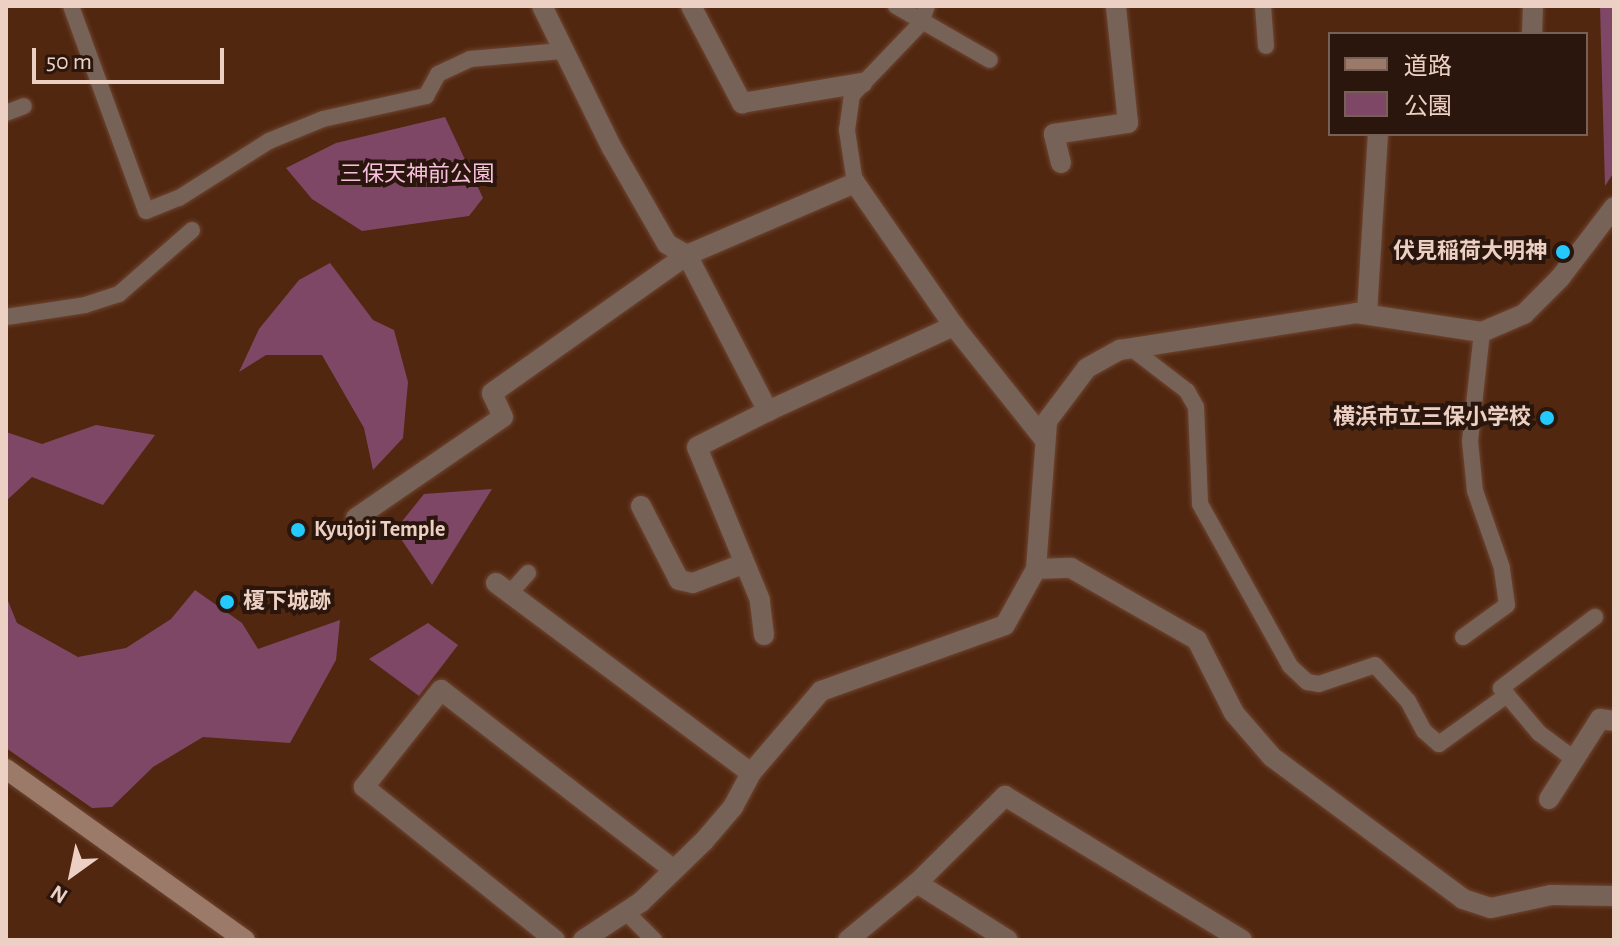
<!DOCTYPE html>
<meta charset="utf-8">
<style>
body{margin:0}
#map{position:relative;width:1620px;height:946px;overflow:hidden;background:#522710;font-family:"Alegreya Sans","Noto Sans JP",sans-serif}
div>[style]{position:absolute}
[style*='--x']{left:calc(var(--x)*1px);top:calc(var(--y)*1px);width:calc(var(--w)*1px);rotate:calc(var(--a)*1deg)}
.green>*{inset:0;background:#7f4766}
.roads{filter:drop-shadow(0 0 2px #6e4530) drop-shadow(0 0 2px #6e4530)}
.lane>*{height:16px;margin:-8px;padding:0 8px;transform-origin:8px;border-radius:8px;background:#776257}
.street>*{height:20px;margin:-10px;padding:0 10px;transform-origin:10px;border-radius:10px;background:#776257}
.secondary>*{height:20px;margin:-10px;padding:0 10px;transform-origin:10px;border-radius:10px;background:#9c7a6a}
.dots>*{width:22px;height:22px;translate:-50% -50%;box-sizing:border-box;border:4px solid #2a160d;border-radius:50%}
span{translate:-50% -50%;white-space:nowrap;text-align:center;line-height:1.15;-webkit-text-stroke:8px #2a160d;paint-order:stroke}
.park-label{font-size:22px;color:#f8c0dc}
.poi-label{font-size:22px;color:#ecd0c3;font-weight:700}
.right{translate:-100% -50%;text-align:right}
.left{translate:0 -50%;text-align:left}
.frame{position:absolute;inset:0;border:8px solid #ecd0c3;pointer-events:none}
.legend{position:absolute;left:1328px;top:32px;width:260px;height:104px;box-sizing:border-box;background:#2a160d;border:2px solid #786056;margin:0;padding:10px 14px;list-style:none;font-size:24px;color:#ecd0c3}
.legend li{display:flex;align-items:center;gap:16px;height:40px}
.legend b{width:40px;border:2px solid #786056}
.north{position:absolute;left:32px;top:834px;width:80px;height:80px;-webkit-text-stroke:6px #2a160d;paint-order:stroke;rotate:213deg;font-size:22px;font-weight:700;line-height:32px;text-align:center;color:#ecd0c3}
.north::after{content:'';display:block;margin:auto;width:28px;height:36px;background:#ecd0c3;clip-path:polygon(50% 0,100% 100%,50% 72%,0 100%)}
.scale{position:absolute;left:32px;top:48px;width:192px;height:36px;box-sizing:border-box;border:4px solid #ecd0c3;border-top:0;padding-left:10px;font-size:24px;line-height:28px;white-space:nowrap;color:#ecd0c3;-webkit-text-stroke:6px #2a160d;paint-order:stroke}
</style>
<div id="map">
<div class="green">
<div style="clip-path:polygon(1600px 6px,1614px 6px,1614px 172px,1605px 186px)"></div>
<div style="clip-path:polygon(445px 117px,483px 198px,469px 216px,362px 231px,312px 199px,286px 168px,336px 143px)"></div>
<div style="clip-path:polygon(330px 263px,373px 320px,394px 330px,408px 382px,403px 438px,373px 470px,364px 428px,322px 355px,266px 355px,239px 372px,259px 329px,299px 280px)"></div>
<div style="clip-path:polygon(96px 425px,155px 435px,103px 505px,32px 477px,6px 501px,6px 432px,42px 444px)"></div>
<div style="clip-path:polygon(492px 489px,432px 585px,395px 530px,424px 494px)"></div>
<div style="clip-path:polygon(195px 590px,242px 623px,258px 649px,340px 620px,336px 660px,290px 743px,203px 737px,153px 767px,112px 807px,92px 808px,6px 748px,6px 596px,17px 623px,78px 657px,126px 648px,171px 619px)"></div>
<div style="clip-path:polygon(428px 623px,458px 645px,419px 696px,369px 659px)"></div>
</div>
<div class="roads">
<div class="lane">
<div style="--x:71;--y:6;--w:218;--a:69.9"></div>
<div style="--x:146;--y:211;--w:35;--a:-22"></div>
<div style="--x:179;--y:198;--w:107;--a:-32.3"></div>
<div style="--x:269;--y:141;--w:58;--a:-22.2"></div>
<div style="--x:323;--y:119;--w:106;--a:-12.6"></div>
<div style="--x:426;--y:96;--w:25;--a:-61"></div>
<div style="--x:438;--y:74;--w:35;--a:-25"></div>
<div style="--x:470;--y:59;--w:92;--a:-5"></div>
<div style="--x:896;--y:6;--w:108;--a:29.9"></div>
<div style="--x:1263;--y:6;--w:40;--a:85.7"></div>
<div style="--x:6;--y:113;--w:19;--a:-21"></div>
<div style="--x:855;--y:183;--w:54;--a:-98.6"></div>
<div style="--x:847;--y:130;--w:35;--a:-82"></div>
<div style="--x:852;--y:95;--w:98;--a:-46.2"></div>
<div style="--x:920;--y:24;--w:19;--a:-69"></div>
<div style="--x:6;--y:317;--w:80;--a:-8.6"></div>
<div style="--x:85;--y:305;--w:36;--a:-18"></div>
<div style="--x:119;--y:294;--w:97;--a:-41.2"></div>
<div style="--x:1131;--y:348;--w:71;--a:37.5"></div>
<div style="--x:1187;--y:391;--w:18;--a:61"></div>
<div style="--x:1196;--y:407;--w:97;--a:87.6"></div>
<div style="--x:1200;--y:504;--w:185;--a:60.9"></div>
<div style="--x:1290;--y:666;--w:23;--a:43"></div>
<div style="--x:1307;--y:682;--w:12;--a:9"></div>
<div style="--x:1319;--y:684;--w:59;--a:-18.7"></div>
<div style="--x:1375;--y:665;--w:49;--a:47.5"></div>
<div style="--x:1408;--y:701;--w:34;--a:62"></div>
<div style="--x:1424;--y:731;--w:20;--a:41"></div>
<div style="--x:1439;--y:744;--w:84;--a:-35.8"></div>
<div style="--x:1507;--y:695;--w:50;--a:49.9"></div>
<div style="--x:1539;--y:733;--w:44;--a:36.6"></div>
<div style="--x:510;--y:593;--w:27;--a:-48"></div>
<div style="--x:1463;--y:637;--w:54;--a:-36"></div>
<div style="--x:1507;--y:605;--w:37;--a:-98"></div>
<div style="--x:1502;--y:568;--w:82;--a:-109.3"></div>
<div style="--x:1475;--y:491;--w:50;--a:-95.7"></div>
<div style="--x:1470;--y:441;--w:110;--a:-83.7"></div>
<div style="--x:1507;--y:695;--w:9;--a:-131"></div>
<div style="--x:1501;--y:688;--w:118;--a:-37.1"></div>
<div style="--x:627;--y:913;--w:38;--a:45"></div>
</div>
<div class="street">
<div style="--x:542;--y:6;--w:158;--a:63.8"></div>
<div style="--x:612;--y:148;--w:111;--a:60.2"></div>
<div style="--x:667;--y:244;--w:23;--a:29"></div>
<div style="--x:687;--y:255;--w:176;--a:62.6"></div>
<div style="--x:768;--y:411;--w:205;--a:-24.6"></div>
<div style="--x:691;--y:6;--w:110;--a:62.3"></div>
<div style="--x:742;--y:103;--w:122;--a:-9.5"></div>
<div style="--x:1532;--y:34;--w:28;--a:-88"></div>
<div style="--x:1061;--y:163;--w:30;--a:-104"></div>
<div style="--x:1054;--y:134;--w:75;--a:-8.5"></div>
<div style="--x:1128;--y:123;--w:118;--a:-95.9"></div>
<div style="--x:1367;--y:313;--w:179;--a:-86.5"></div>
<div style="--x:641;--y:506;--w:83;--a:62.8"></div>
<div style="--x:679;--y:580;--w:14;--a:12"></div>
<div style="--x:693;--y:583;--w:53;--a:-20.8"></div>
<div style="--x:356;--y:518;--w:178;--a:-34.5"></div>
<div style="--x:503;--y:417;--w:26;--a:-115"></div>
<div style="--x:492;--y:393;--w:239;--a:-35.3"></div>
<div style="--x:687;--y:255;--w:183;--a:-23.2"></div>
<div style="--x:855;--y:183;--w:174;--a:55.3"></div>
<div style="--x:954;--y:326;--w:146;--a:51.4"></div>
<div style="--x:1036;--y:569;--w:35;--a:-2"></div>
<div style="--x:1071;--y:568;--w:145;--a:29.7"></div>
<div style="--x:1197;--y:640;--w:82;--a:63.1"></div>
<div style="--x:1234;--y:713;--w:58;--a:49.2"></div>
<div style="--x:1272;--y:757;--w:238;--a:36.6"></div>
<div style="--x:1463;--y:899;--w:29;--a:18"></div>
<div style="--x:1491;--y:908;--w:61;--a:-12.2"></div>
<div style="--x:1551;--y:895;--w:63;--a:0.9"></div>
<div style="--x:496;--y:583;--w:318;--a:36.7"></div>
<div style="--x:764;--y:635;--w:35;--a:-97"></div>
<div style="--x:760;--y:600;--w:165;--a:-112.4"></div>
<div style="--x:697;--y:447;--w:80;--a:-26.9"></div>
<div style="--x:1549;--y:799;--w:95;--a:-57.5"></div>
<div style="--x:1600;--y:719;--w:14;--a:8"></div>
<div style="--x:917;--y:883;--w:107;--a:32.1"></div>
<div style="--x:555;--y:940;--w:245;--a:-141.3"></div>
<div style="--x:364;--y:787;--w:124;--a:-51.6"></div>
<div style="--x:441;--y:690;--w:293;--a:37.7"></div>
<div style="--x:583;--y:940;--w:69;--a:-33.2"></div>
<div style="--x:641;--y:902;--w:88;--a:-44.1"></div>
<div style="--x:704;--y:841;--w:45;--a:-49.5"></div>
<div style="--x:733;--y:807;--w:38;--a:-62"></div>
<div style="--x:751;--y:773;--w:108;--a:-49.5"></div>
<div style="--x:821;--y:691;--w:195;--a:-19.7"></div>
<div style="--x:1005;--y:625;--w:64;--a:-61"></div>
<div style="--x:1036;--y:569;--w:148;--a:-85.7"></div>
<div style="--x:1047;--y:421;--w:66;--a:-53"></div>
<div style="--x:1087;--y:368;--w:38;--a:-29"></div>
<div style="--x:1120;--y:350;--w:239;--a:-8.9"></div>
<div style="--x:1356;--y:313;--w:127;--a:8.6"></div>
<div style="--x:1482;--y:332;--w:46;--a:-23.2"></div>
<div style="--x:1524;--y:314;--w:51;--a:-45"></div>
<div style="--x:1560;--y:278;--w:89;--a:-52.7"></div>
<div style="--x:848;--y:940;--w:89;--a:-39.6"></div>
<div style="--x:917;--y:883;--w:124;--a:-44.7"></div>
<div style="--x:1005;--y:796;--w:277;--a:31.3"></div>
</div>
<div class="secondary">
<div style="--x:6;--y:769;--w:294;--a:35.6"></div>
</div>
</div>
<div class="dots">
<div style="left:1563px;top:252px;background:#24c9fe"></div>
<div style="left:1547px;top:418px;background:#24c9fe"></div>
<div style="left:298px;top:530px;background:#24c9fe"></div>
<div style="left:227px;top:602px;background:#24c9fe"></div>
</div>
<div class="park-label">
<span style="left:417px;top:175px">三保天神前公園</span>
</div>
<div class="poi-label">
<span class="right" style="left:1547px;top:252px">伏見稲荷大明神</span>
<span class="right" style="left:1531px;top:418px">横浜市立三保小学校</span>
<span class="left" style="left:314px;top:530px">Kyujoji Temple</span>
<span class="left" style="left:243px;top:602px">榎下城跡</span>
</div>
<div class="frame"></div>
<ul class="legend">
<li><b style="height:10px;background:#9c7a6a"></b>道路</li>
<li><b style="height:22px;background:#7f4766"></b>公園</li>
</ul>
<div class="north">N</div>
<div class="scale">50 m</div>
</div>
